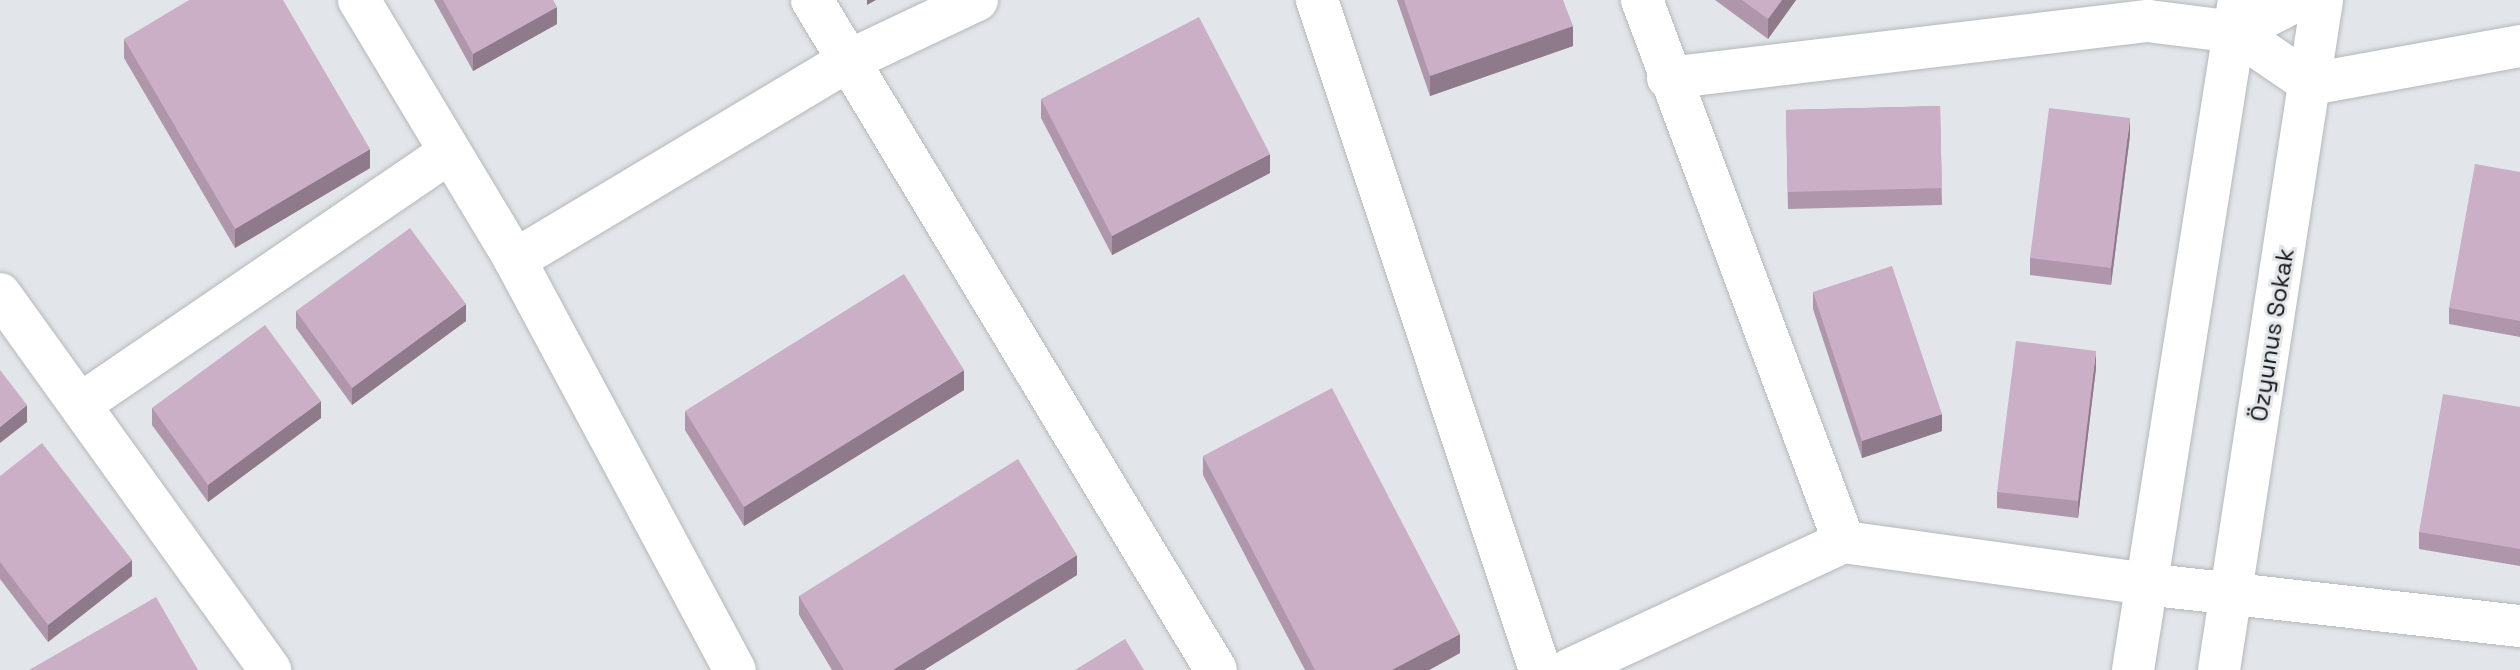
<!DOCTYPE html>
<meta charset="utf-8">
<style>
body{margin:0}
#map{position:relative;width:2520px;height:670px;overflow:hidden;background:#e2e6ea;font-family:"Space Grotesk",sans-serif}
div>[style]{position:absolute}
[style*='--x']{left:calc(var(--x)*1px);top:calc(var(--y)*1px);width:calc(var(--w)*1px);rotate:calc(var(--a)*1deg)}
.roads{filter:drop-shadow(0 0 2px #b4b8bb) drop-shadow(0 0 2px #b4b8bb)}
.minor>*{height:42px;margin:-21px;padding:0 21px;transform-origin:21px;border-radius:21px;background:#fff}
.wall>*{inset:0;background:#af96aa}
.shaded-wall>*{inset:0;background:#8e7a8b}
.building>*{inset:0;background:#cbafc6}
span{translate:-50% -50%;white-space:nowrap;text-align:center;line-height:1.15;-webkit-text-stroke:6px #e2e6ea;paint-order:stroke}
.street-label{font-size:24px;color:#131415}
</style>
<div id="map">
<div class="roads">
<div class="minor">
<div style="--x:359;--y:0;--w:303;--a:59"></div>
<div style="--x:515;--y:260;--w:465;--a:61.8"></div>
<div style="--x:812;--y:0;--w:782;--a:58.91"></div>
<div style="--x:1317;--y:0;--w:706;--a:71.59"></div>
<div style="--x:1642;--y:0;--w:578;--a:69.56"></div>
<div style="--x:2235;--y:32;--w:71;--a:-26.9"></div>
<div style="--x:1668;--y:78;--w:483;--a:-6.8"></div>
<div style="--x:2148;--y:21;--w:88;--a:7.2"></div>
<div style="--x:2235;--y:32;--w:92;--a:34.4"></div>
<div style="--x:2311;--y:84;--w:212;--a:-10.3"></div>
<div style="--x:515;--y:260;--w:386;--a:-30.9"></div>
<div style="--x:846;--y:62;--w:145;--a:-25.3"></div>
<div style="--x:0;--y:294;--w:463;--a:54.3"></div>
<div style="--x:82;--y:403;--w:442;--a:-34.3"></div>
<div style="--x:1569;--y:670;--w:303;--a:-25"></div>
<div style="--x:1844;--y:542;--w:304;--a:7.9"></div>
<div style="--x:2145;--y:584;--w:377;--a:6.4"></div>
<div style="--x:2133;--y:670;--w:678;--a:-81.01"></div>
<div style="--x:2219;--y:670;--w:678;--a:-81.26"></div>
</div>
</div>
<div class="wall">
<div style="clip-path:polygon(434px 0,553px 0,557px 24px,473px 71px)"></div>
<div style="clip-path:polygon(1397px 0,1563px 0,1573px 46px,1430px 96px)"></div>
<div style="clip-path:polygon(1715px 0,1796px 0,1768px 39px)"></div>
<div style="clip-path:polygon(124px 39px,370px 168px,235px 248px,124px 58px)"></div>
<div style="clip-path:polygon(1041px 99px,1270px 173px,1112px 255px,1041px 118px)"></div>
<div style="clip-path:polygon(1940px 106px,1942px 205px,1788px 209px,1786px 110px)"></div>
<div style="clip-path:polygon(2130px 135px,2111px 285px,2030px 275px,2030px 258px)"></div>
<div style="clip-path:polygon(2520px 172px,2520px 337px,2449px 324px,2449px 308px)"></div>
<div style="clip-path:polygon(1813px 292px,1942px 431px,1862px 458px,1813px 309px)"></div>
<div style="clip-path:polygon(296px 311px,466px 321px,352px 405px,296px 328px)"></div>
<div style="clip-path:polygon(2096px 368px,2078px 518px,1997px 508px,1997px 492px)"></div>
<div style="clip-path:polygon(964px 390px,744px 526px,685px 430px,685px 411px)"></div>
<div style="clip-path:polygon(2520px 407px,2520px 566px,2419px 549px,2419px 532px)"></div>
<div style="clip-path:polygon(152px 408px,321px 418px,208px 502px,152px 425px)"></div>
<div style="clip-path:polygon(1203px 456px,1460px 653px,1429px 670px,1305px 670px,1203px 475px)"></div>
<div style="clip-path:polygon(0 476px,132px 576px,48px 642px,0 579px)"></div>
<div style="clip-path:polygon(1077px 575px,924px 670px,832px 670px,799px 615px,799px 596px)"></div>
</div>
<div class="shaded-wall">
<div style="clip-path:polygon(867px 0,876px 0,867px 5px)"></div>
<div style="clip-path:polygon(1782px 0,1796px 0,1768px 39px,1768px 19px)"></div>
<div style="clip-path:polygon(557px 7px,557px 24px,473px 71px,473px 54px)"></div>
<div style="clip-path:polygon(1573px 26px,1573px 46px,1430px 96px,1430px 76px)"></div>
<div style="clip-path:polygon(2130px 118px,2130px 135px,2111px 285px,2111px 268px)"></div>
<div style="clip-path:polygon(370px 149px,370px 168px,235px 248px,235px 229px)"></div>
<div style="clip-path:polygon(1270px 154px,1270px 173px,1112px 255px,1112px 236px)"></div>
<div style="clip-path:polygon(466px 304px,466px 321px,352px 405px,352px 388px)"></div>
<div style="clip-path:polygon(2096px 351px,2096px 368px,2078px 518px,2078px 501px)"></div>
<div style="clip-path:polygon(964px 370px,964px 390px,744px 526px,744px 507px)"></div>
<div style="clip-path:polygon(321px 401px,321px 418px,208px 502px,208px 485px)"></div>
<div style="clip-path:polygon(27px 405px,27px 422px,0 443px,0 427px)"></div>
<div style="clip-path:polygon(1942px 414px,1942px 431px,1862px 458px,1862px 441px)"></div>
<div style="clip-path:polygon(1077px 555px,1077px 575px,924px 670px,893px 670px)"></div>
<div style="clip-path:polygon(132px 560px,132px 576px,48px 642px,48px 625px)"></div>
<div style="clip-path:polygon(1460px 634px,1460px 653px,1429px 670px,1392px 670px)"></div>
</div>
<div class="building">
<div style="clip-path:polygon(189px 0,283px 0,370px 149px,235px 229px,124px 39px)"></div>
<div style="clip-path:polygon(443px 0,553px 0,557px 7px,473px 54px)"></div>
<div style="clip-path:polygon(1404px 0,1563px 0,1573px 26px,1430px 76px)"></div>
<div style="clip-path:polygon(1742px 0,1782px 0,1768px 19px)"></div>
<div style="clip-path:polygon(1199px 17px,1270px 154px,1112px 236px,1041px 99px)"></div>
<div style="clip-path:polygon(1940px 106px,1942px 188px,1788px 192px,1786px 110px)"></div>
<div style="clip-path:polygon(2049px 108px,2130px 118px,2111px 268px,2030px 258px)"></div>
<div style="clip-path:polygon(2475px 164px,2520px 172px,2520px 321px,2449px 308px)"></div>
<div style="clip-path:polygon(410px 228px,466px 304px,352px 388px,296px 311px)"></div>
<div style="clip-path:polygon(1892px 266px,1942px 414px,1862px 441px,1813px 292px)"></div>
<div style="clip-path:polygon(904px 274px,964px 370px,744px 507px,685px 411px)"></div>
<div style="clip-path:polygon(265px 325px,321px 401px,208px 485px,152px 408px)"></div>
<div style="clip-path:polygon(2016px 341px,2096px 351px,2078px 501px,1997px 492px)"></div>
<div style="clip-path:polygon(0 370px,27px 405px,0 427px)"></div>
<div style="clip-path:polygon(1332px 388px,1460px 634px,1392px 670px,1315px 670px,1203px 456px)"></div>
<div style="clip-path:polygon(2443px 394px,2520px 407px,2520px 549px,2419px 532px)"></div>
<div style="clip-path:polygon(42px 443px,132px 560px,48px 625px,0 562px,0 476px)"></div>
<div style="clip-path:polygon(1018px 459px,1077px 555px,893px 670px,844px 670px,799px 596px)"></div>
<div style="clip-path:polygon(156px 597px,198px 670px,29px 670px)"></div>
<div style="clip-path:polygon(1125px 639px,1144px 670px,1075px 670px)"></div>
</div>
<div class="street-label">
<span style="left:2272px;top:335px;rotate:-81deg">Özyunus Sokak</span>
</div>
</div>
